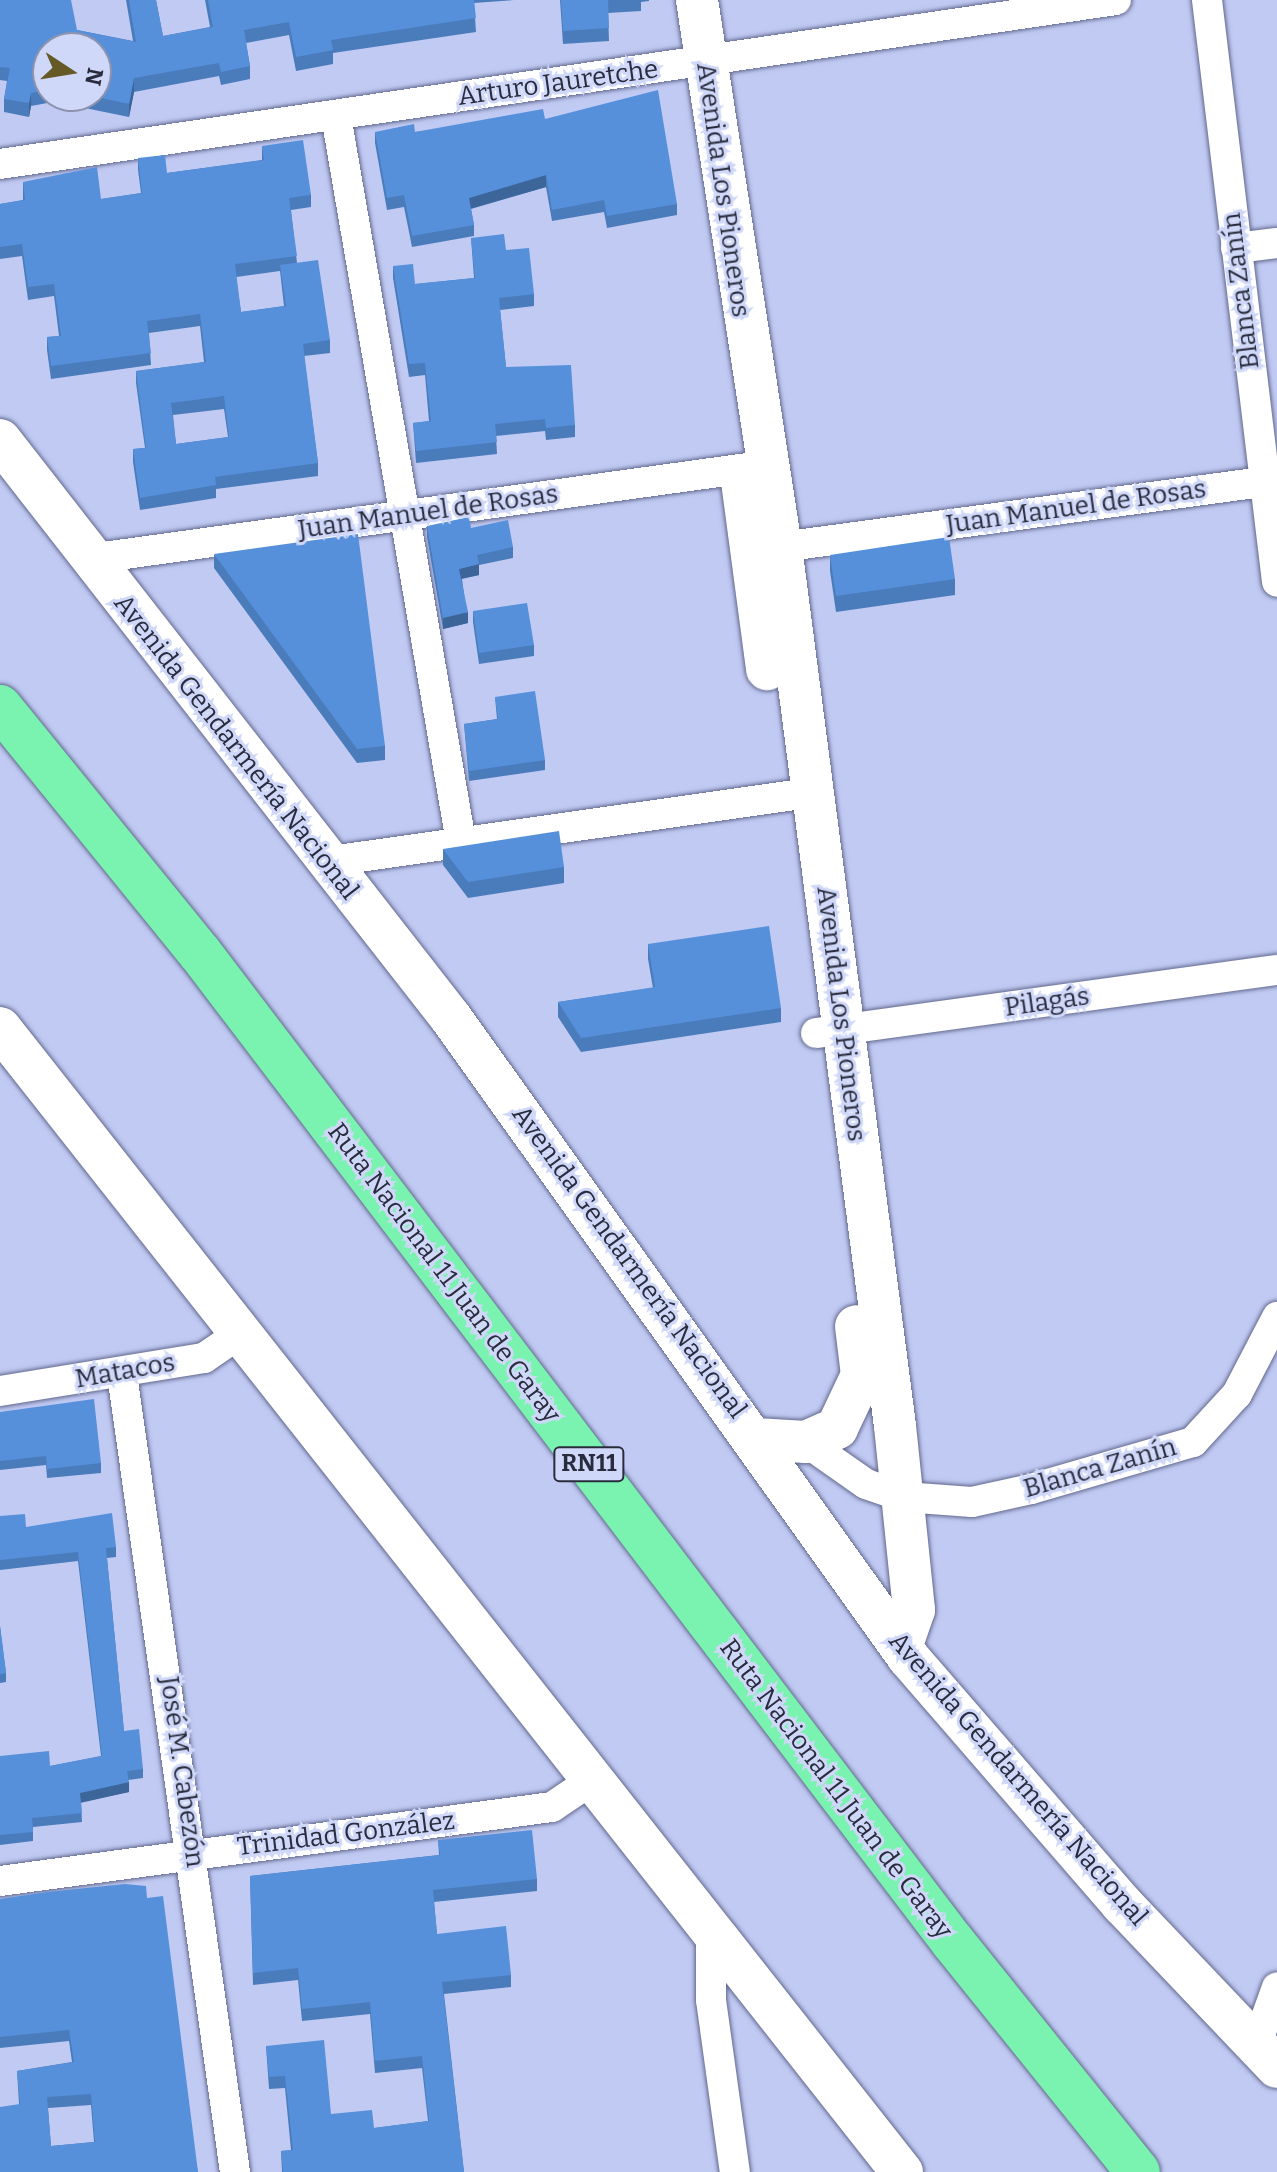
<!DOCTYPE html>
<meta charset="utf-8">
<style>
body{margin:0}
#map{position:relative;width:1277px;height:2172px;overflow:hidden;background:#c1caf3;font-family:Bitter,serif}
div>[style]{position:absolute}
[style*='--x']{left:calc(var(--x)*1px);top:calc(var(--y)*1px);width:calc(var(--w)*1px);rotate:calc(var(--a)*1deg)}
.roads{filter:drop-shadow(0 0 2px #62698e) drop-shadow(0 0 2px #62698e)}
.minor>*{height:30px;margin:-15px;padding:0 15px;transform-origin:15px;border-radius:15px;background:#fff}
.secondary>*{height:42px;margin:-21px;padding:0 21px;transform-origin:21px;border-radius:21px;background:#fff}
.trunk>*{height:44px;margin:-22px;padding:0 22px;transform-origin:22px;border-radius:22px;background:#7af2b0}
.wall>*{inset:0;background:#4a7cbc}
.shaded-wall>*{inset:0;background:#3c6599}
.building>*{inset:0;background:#5690db}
span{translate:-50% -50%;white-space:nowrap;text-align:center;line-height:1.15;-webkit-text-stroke:6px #d0d8f9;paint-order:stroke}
.shield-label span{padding:2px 6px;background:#d0d8f9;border:2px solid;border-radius:6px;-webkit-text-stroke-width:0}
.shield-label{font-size:24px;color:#292c3c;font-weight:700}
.street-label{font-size:26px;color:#292c3c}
.north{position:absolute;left:32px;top:32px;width:80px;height:80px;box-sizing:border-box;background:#d0d8f9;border:2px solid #8d93ad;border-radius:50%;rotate:102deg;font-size:22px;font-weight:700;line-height:32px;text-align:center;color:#292c3c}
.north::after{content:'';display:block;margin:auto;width:28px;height:36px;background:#655925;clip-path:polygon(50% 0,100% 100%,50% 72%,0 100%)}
</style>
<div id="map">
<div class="roads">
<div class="minor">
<div style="--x:1207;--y:0;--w:586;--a:83.14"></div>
<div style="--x:336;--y:116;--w:737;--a:80.23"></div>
<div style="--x:0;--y:164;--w:1128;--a:-8.36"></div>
<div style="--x:1236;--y:248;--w:41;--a:-7"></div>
<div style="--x:781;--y:547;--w:501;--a:-7.69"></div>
<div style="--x:89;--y:559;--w:679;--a:-7.87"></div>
<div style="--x:324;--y:862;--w:494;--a:-8.1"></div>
<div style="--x:816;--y:1033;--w:465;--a:-7.8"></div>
<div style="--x:122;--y:1374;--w:806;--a:81.94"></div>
<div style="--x:0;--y:1391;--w:207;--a:-9.2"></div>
<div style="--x:204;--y:1358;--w:46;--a:-34.4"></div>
<div style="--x:806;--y:1442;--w:73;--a:35"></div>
<div style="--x:866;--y:1484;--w:40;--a:18.9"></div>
<div style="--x:904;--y:1497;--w:68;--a:4.2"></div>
<div style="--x:972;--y:1502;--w:60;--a:-12.4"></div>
<div style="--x:1031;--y:1489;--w:169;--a:-16.2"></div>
<div style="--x:1193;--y:1442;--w:65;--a:-47.5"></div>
<div style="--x:1237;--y:1394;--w:87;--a:-62.5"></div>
<div style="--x:0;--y:1881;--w:557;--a:-7.64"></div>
<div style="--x:552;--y:1807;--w:45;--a:-34"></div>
<div style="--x:711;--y:1934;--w:66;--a:90"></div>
<div style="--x:711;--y:2000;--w:174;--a:82.1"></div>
<div style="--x:1257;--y:2043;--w:59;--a:-70.3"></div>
</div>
<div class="secondary">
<div style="--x:697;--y:0;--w:553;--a:81.27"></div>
<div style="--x:781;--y:547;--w:886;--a:82.61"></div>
<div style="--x:895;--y:1426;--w:185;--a:84.1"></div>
<div style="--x:914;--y:1610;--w:39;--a:109"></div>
<div style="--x:0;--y:440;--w:733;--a:52.04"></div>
<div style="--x:451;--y:1018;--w:786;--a:54.43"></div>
<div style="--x:908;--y:1657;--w:327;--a:49.1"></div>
<div style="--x:1122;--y:1904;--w:225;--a:46.4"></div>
<div style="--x:742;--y:481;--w:190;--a:82.4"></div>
<div style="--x:0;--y:1028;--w:1457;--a:51.75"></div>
<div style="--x:755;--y:1439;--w:51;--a:3.4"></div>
<div style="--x:806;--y:1442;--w:34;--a:-24"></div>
<div style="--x:837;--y:1428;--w:59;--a:-64.7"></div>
<div style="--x:862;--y:1375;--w:49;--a:-97"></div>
</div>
<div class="trunk">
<div style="--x:0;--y:707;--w:317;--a:50.9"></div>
<div style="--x:200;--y:953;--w:1243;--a:52.72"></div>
<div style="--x:953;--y:1942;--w:295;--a:51.2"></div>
</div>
</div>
<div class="wall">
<div style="clip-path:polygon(evenodd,0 0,77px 30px,133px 41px,126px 0,156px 0,163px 36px,210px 27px,205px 0,514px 0,474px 3px,476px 32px,333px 53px,333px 64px,296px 71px,289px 35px,246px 43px,250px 66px,250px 79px,221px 85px,219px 76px,134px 92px,129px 117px,80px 107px,80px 97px,31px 106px,29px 117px,4px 112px,4px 99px,7px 81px,0 80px,0 0,48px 48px,96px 96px,48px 96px,48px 48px)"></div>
<div style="clip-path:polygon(560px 0,649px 0,649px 1px,641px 2px,641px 11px,608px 13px,609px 41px,563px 44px)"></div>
<div style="clip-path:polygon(545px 119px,677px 204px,677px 215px,607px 228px,604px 212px,552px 221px,546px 187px,471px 209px,474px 225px,474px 236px,412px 247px,404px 207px,387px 210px,375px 143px,375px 132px,415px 132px)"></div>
<div style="clip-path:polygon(evenodd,262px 146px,311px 195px,311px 207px,291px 210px,297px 263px,330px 340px,330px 353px,304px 356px,318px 463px,318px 476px,216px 489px,216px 498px,140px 510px,133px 462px,133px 449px,145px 448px,136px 383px,136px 371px,204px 362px,200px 326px,149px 333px,151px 365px,51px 379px,47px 350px,47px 337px,59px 336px,54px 296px,28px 300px,22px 256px,0 259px,0 204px,23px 200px,23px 182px,101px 199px,141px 193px,138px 170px,138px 158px,167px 173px,262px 160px,262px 146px,280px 271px,284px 306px,241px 312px,236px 277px,280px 271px,262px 146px,224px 409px,228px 437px,176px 444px,173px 415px,224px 409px)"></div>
<div style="clip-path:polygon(471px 238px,506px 250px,534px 294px,534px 306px,500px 310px,506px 367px,575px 425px,575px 437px,546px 440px,545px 431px,496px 436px,497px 454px,416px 463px,413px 423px,429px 421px,425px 375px,409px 377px,393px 278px,393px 266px,415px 284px,474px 278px)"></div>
<div style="clip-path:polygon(427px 526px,471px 528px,513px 547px,513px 558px,479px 565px,479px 575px,462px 579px,468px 623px,443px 629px,427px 537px)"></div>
<div style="clip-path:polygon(214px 554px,385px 746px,385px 760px,357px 763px,214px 568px)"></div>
<div style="clip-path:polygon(830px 555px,955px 579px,955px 595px,836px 612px,830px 571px)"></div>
<div style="clip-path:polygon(473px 611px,534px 645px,534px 656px,479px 664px,473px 622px)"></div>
<div style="clip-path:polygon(495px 697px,545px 760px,545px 770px,469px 781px,464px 724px,497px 719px)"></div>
<div style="clip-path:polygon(443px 849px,564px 867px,564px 883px,468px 898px,443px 865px)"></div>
<div style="clip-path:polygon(648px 944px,781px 1008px,781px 1022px,581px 1052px,558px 1017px,558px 1002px,653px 988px,648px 959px)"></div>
<div style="clip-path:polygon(0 1412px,101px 1463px,101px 1473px,47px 1478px,46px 1465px,0 1470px)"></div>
<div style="clip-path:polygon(0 1516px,26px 1527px,116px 1547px,116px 1557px,107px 1558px,124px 1731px,143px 1769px,143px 1778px,128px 1780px,129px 1792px,81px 1802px,82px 1822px,33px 1827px,33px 1841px,0 1845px,0 1756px,50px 1766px,101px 1756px,78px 1561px,0 1570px)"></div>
<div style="clip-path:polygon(0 1626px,6px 1673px,6px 1682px,0 1683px)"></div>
<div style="clip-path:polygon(438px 1840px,537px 1879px,537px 1891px,434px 1902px,437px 1934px,511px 1975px,511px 1987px,444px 1994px,464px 2172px,282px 2172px,281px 2151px,291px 2150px,285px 2088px,269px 2089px,266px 2046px,331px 2114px,374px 2128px,428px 2121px,422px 2068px,375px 2073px,370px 2014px,302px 2021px,298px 1980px,253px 1985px,250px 1876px,439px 1855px)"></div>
<div style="clip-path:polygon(evenodd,147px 1898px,198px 2172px,0 2172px,19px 2104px,17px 2071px,72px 2062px,69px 2041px,0 2048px,0 1899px,147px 1898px,91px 2105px,94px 2142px,51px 2146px,48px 2108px,91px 2105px)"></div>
</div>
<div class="shaded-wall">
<div style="clip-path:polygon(134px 78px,134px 92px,129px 117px,129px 104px)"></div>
<div style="clip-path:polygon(31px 93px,31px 106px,29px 117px,29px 103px)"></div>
<div style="clip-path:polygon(546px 175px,546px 187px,469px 209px,469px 198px)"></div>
<div style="clip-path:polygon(479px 564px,479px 575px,459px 579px,459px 569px)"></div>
<div style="clip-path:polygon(468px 612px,468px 623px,443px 629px,443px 618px)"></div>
<div style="clip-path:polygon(129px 1782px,129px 1792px,80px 1803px,80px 1793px)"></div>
</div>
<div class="building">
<div style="clip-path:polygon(0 0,71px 0,77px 30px,136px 42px,129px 0,156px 0,163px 36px,213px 27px,208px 0,474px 0,476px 18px,331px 40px,333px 50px,296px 57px,289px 22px,244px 30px,250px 66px,221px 72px,219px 63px,134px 78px,129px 104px,92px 96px,96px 96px,96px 48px,48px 48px,48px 90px,31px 93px,29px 103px,4px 99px,10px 68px,0 67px)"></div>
<div style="clip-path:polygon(561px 0,608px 0,609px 28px,563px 31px)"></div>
<div style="clip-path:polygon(658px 90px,677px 204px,607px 216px,604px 200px,552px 210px,546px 175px,469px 198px,474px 225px,412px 236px,404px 195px,387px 198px,375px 132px,414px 124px,415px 132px,543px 109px,545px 119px)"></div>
<div style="clip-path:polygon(evenodd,303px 140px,311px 195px,289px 198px,297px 256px,235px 264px,241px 312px,286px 306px,280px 265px,318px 260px,330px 340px,303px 344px,318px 463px,215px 477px,216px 485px,140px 498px,133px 449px,146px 448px,136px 371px,206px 362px,200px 314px,147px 321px,151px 353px,51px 366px,47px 337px,61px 336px,54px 284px,28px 287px,22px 244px,0 247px,0 204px,25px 200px,23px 182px,97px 167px,101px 199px,142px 193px,138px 158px,165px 155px,167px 173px,264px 160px,262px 146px,303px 140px,224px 396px,229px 437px,176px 444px,171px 403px,224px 396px)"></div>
<div style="clip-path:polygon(504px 234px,506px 250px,529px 248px,534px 294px,499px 298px,506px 367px,571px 365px,575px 425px,546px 428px,545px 419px,495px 424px,497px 442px,416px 451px,413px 423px,431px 421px,425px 363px,409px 364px,393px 266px,413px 264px,415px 284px,475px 278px,471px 238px)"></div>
<div style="clip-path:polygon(469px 517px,471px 528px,508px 520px,513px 547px,477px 555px,479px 564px,459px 569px,468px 612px,443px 618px,427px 526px)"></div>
<div style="clip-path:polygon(358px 534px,385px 746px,357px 749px,214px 554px)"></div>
<div style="clip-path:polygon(949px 537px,955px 579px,836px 596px,830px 555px)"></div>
<div style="clip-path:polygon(527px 603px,534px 645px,479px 653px,473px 611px)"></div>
<div style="clip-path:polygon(535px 691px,545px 760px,469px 771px,464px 724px,498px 719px,495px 697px)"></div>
<div style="clip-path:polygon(559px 831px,564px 867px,468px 882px,443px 849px)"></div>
<div style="clip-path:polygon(769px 926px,781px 1008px,581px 1038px,558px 1002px,655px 987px,648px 944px)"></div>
<div style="clip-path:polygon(94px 1399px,101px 1463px,47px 1469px,46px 1456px,0 1461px,0 1412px)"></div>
<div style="clip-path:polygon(112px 1513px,116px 1547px,106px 1548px,124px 1731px,139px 1729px,143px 1769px,127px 1771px,129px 1782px,80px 1793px,82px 1813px,32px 1818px,33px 1832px,0 1835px,0 1756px,49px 1751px,50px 1766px,102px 1756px,78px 1552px,0 1560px,0 1516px,25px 1514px,26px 1527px)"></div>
<div style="clip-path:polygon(0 1626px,6px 1673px,0 1674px)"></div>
<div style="clip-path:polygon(532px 1830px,537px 1879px,433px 1890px,437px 1934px,506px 1926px,511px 1975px,442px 1982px,464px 2172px,283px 2172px,281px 2151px,293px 2150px,285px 2076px,269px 2077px,266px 2046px,324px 2040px,331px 2114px,372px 2110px,374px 2128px,429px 2121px,422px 2056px,375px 2061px,370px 2002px,302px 2009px,298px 1968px,253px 1973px,250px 1876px,440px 1855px,438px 1840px)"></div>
<div style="clip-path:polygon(evenodd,125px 1884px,146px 1886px,147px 1898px,163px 1896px,198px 2172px,0 2172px,0 2107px,20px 2104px,17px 2071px,74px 2062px,69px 2030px,0 2037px,0 1899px,47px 1892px,125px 1884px,91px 2094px,95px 2142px,51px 2146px,47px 2097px,91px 2094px)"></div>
</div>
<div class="shield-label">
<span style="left:589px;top:1464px">RN11</span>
</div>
<div class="street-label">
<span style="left:558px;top:83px;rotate:-8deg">Arturo Jauretche</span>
<span style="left:723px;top:190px;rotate:82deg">Avenida Los Pioneros</span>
<span style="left:1241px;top:291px;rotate:-97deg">Blanca Zanín</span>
<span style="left:1076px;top:507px;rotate:-8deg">Juan Manuel de Rosas</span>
<span style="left:428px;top:512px;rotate:-8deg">Juan Manuel de Rosas</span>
<span style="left:236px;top:747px;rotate:52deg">Avenida Gendarmería Nacional</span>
<span style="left:1047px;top:1002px;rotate:-8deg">Pilagás</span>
<span style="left:841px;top:1014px;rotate:83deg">Avenida Los Pioneros</span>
<span style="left:629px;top:1262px;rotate:54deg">Avenida Gendarmería Nacional</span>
<span style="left:444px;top:1273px;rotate:53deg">Ruta Nacional 11 Juan de Garay</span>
<span style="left:125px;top:1371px;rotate:-10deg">Matacos</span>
<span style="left:1100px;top:1468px;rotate:-16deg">Blanca Zanín</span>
<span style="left:182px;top:1772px;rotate:82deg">José M. Cabezón</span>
<span style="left:1018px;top:1779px;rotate:49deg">Avenida Gendarmería Nacional</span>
<span style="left:836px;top:1789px;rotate:53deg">Ruta Nacional 11 Juan de Garay</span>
<span style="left:346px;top:1834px;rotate:-7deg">Trinidad González</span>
</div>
<div class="north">N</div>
</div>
